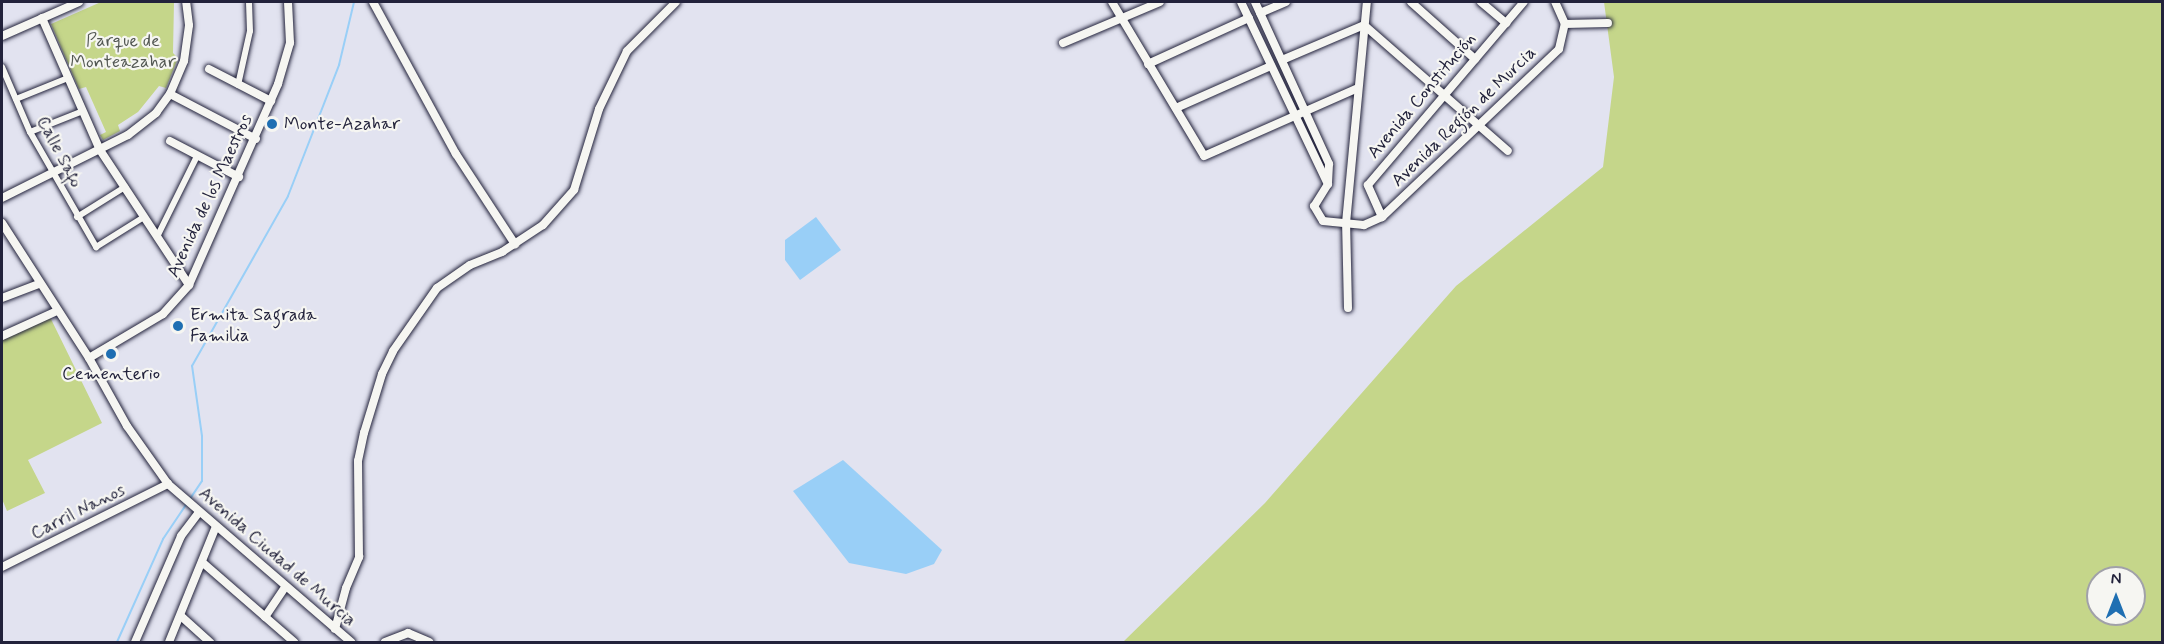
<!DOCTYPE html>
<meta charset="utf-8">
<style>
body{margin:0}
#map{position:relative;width:2164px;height:644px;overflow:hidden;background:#e2e3f0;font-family:Mynerve,sans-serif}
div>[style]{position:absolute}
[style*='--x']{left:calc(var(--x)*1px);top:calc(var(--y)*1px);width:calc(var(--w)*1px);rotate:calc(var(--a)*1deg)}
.green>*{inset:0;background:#c5d68a}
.water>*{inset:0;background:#99cff7}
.stream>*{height:2px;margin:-1px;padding:0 1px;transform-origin:1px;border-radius:1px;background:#99cff7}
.roads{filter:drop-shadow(0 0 2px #22223b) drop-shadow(0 0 2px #22223b)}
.pedestrian>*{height:6px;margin:-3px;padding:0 3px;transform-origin:3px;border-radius:3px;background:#f6f6f2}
.minor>*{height:8px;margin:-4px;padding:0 4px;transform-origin:4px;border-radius:4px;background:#f6f6f2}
.dots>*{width:16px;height:16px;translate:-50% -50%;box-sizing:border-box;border:3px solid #f6f6f2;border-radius:50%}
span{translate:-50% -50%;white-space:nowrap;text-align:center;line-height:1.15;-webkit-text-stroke:4.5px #f6f6f2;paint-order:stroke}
.park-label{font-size:18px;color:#535853}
.street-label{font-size:18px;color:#22223b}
.poi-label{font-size:18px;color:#22223b}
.left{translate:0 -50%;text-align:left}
.frame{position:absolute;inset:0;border:3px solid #22223b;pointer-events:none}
.north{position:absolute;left:2086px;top:566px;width:60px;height:60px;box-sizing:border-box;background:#f6f6f2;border:2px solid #a1a1a9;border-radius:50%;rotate:0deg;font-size:16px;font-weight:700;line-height:24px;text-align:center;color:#22223b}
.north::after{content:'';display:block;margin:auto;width:21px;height:27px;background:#1f6fb2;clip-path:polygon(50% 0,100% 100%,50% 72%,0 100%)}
</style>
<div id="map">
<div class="green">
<div style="clip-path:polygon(101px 2px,174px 2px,173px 53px,178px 58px,166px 88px,159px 86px,138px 112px,118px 125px,120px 131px,103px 140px,100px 135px,106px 132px,86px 87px,79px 89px,51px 24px)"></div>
<div style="clip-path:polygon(evenodd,1604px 2px,2162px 2px,2162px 642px,1123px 642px,1265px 503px,1456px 286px,1603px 167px,1614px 77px,1604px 2px,2098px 578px,2134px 578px,2134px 614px,2098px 614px,2098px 578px)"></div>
<div style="clip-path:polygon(50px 317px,102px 423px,28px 460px,45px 493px,7px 511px,2px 499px,2px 339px)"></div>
</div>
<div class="water">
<div style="clip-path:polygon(816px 217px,841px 250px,800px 280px,785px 260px,785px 240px)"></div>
<div style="clip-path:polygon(843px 460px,942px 550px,934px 564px,906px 574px,849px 563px,793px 491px)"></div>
</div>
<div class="stream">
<div style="--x:117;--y:642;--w:113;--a:-65.9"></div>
<div style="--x:163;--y:539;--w:70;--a:-56.1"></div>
<div style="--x:202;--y:481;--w:45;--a:-90"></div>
<div style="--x:202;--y:436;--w:71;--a:-98.1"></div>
<div style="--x:192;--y:366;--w:195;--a:-60.5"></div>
<div style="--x:288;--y:196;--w:141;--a:-68.7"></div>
<div style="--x:339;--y:65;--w:65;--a:-76.6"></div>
</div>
<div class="roads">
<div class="pedestrian">
<div style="--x:2;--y:67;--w:71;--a:66.7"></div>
<div style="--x:30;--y:132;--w:133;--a:60.1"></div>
<div style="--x:96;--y:247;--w:57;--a:-32"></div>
<div style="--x:238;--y:85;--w:55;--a:-77.5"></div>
<div style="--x:250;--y:31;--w:29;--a:-92"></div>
<div style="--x:16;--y:99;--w:56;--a:-22"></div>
<div style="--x:30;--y:132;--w:57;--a:-21.6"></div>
<div style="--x:77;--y:217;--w:57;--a:-32"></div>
<div style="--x:157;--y:237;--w:90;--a:-63.7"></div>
</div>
<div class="minor">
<div style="--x:373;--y:2;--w:173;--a:61.4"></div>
<div style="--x:456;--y:154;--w:108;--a:56.8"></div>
<div style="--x:1112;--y:2;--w:179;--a:59.1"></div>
<div style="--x:1204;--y:156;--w:168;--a:-23.8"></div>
<div style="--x:1241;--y:2;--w:202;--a:64.5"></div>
<div style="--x:1255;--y:2;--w:178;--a:65.4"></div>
<div style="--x:1329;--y:164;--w:20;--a:93"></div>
<div style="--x:1328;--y:184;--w:26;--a:122"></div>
<div style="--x:1314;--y:206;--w:17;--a:59"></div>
<div style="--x:1323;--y:221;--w:41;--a:5.6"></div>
<div style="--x:1364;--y:225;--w:20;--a:-24"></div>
<div style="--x:1382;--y:217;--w:244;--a:-43.5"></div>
<div style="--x:1559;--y:49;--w:26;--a:-77"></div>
<div style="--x:1565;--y:24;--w:24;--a:-114"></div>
<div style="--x:1411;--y:2;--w:86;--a:41.7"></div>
<div style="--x:1481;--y:2;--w:33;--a:40"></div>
<div style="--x:1260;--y:13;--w:28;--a:-23"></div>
<div style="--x:42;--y:18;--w:144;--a:66.3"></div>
<div style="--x:100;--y:150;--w:162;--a:56.6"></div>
<div style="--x:1565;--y:24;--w:43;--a:-1.3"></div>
<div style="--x:2;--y:36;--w:84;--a:-23.8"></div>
<div style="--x:1063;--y:43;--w:105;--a:-22.9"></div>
<div style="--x:1282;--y:60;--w:89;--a:-23.1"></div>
<div style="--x:1364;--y:25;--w:191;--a:41.2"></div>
<div style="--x:1148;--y:64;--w:111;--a:-24.5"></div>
<div style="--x:209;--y:69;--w:70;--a:27.3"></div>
<div style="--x:170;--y:94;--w:97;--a:27.6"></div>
<div style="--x:1176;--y:108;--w:104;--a:-23.9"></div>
<div style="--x:170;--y:141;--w:78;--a:27.6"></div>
<div style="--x:2;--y:198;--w:141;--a:-26.6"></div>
<div style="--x:128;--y:135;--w:36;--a:-38"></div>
<div style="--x:156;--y:113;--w:24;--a:-54"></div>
<div style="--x:170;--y:94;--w:36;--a:-67"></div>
<div style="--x:184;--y:61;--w:36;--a:-82"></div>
<div style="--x:189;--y:25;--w:23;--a:-97"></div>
<div style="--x:1382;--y:217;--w:35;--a:-114"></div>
<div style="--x:1368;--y:185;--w:240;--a:-49.6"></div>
<div style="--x:2;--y:223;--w:161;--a:57.2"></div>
<div style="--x:89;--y:358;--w:78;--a:60.8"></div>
<div style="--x:127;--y:426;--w:71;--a:54.7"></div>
<div style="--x:168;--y:484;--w:242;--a:40.8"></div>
<div style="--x:2;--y:298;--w:40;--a:-21"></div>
<div style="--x:1348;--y:308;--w:85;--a:-91.3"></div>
<div style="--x:1346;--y:223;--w:222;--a:-84.6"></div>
<div style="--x:2;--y:336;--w:60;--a:-24.4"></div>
<div style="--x:89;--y:358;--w:86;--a:-30.7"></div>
<div style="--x:163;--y:314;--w:39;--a:-48"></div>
<div style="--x:189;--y:285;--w:220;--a:-66.1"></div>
<div style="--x:278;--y:84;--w:43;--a:-73.7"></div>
<div style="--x:290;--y:43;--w:41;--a:-92.8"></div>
<div style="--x:202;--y:562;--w:122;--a:41"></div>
<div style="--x:2;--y:567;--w:186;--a:-26.6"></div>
<div style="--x:182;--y:617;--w:38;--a:42"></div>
<div style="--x:265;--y:617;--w:37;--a:-56"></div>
<div style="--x:335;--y:629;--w:42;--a:-75"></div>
<div style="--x:346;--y:588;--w:34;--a:-67"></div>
<div style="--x:359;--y:557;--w:96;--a:-90.6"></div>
<div style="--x:358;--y:461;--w:29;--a:-78"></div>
<div style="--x:364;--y:433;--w:62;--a:-73"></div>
<div style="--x:382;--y:374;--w:25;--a:-64"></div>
<div style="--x:393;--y:351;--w:77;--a:-55.1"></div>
<div style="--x:437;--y:288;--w:40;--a:-34.9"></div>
<div style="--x:470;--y:265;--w:35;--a:-22"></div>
<div style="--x:502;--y:252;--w:49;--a:-33.4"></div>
<div style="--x:543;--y:225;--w:47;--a:-48.5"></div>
<div style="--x:574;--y:190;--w:85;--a:-72.8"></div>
<div style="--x:599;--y:109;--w:64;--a:-64.2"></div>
<div style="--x:627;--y:51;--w:69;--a:-45"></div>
<div style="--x:135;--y:642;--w:116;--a:-66.5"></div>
<div style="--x:181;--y:536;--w:30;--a:-53"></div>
<div style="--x:169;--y:642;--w:125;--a:-67.9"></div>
<div style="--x:385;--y:642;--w:25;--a:-21"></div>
<div style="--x:408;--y:633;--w:23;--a:23"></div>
</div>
</div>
<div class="dots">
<div style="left:272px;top:124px;background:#1f6fb2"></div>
<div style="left:178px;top:326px;background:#1f6fb2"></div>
<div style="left:111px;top:354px;background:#1f6fb2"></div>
</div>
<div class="park-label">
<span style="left:123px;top:52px">Parque de<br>Monteazahar</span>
</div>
<div class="street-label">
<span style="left:1422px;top:96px;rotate:-50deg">Avenida Constitución</span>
<span style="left:1464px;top:117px;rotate:-44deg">Avenida Región de Murcia</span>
<span style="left:59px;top:152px;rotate:62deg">Calle Safo</span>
<span style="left:210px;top:196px;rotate:-65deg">Avenida de los Maestros</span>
<span style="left:78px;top:512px;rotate:-27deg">Carril Nanos</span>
<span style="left:277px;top:557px;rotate:41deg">Avenida Ciudad de Murcia</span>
</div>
<div class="poi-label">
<span class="left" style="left:284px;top:124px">Monte-Azahar</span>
<span class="left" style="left:190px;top:326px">Ermita Sagrada<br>Familia</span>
<span style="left:111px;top:374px">Cementerio</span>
</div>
<div class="frame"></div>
<div class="north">N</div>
</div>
